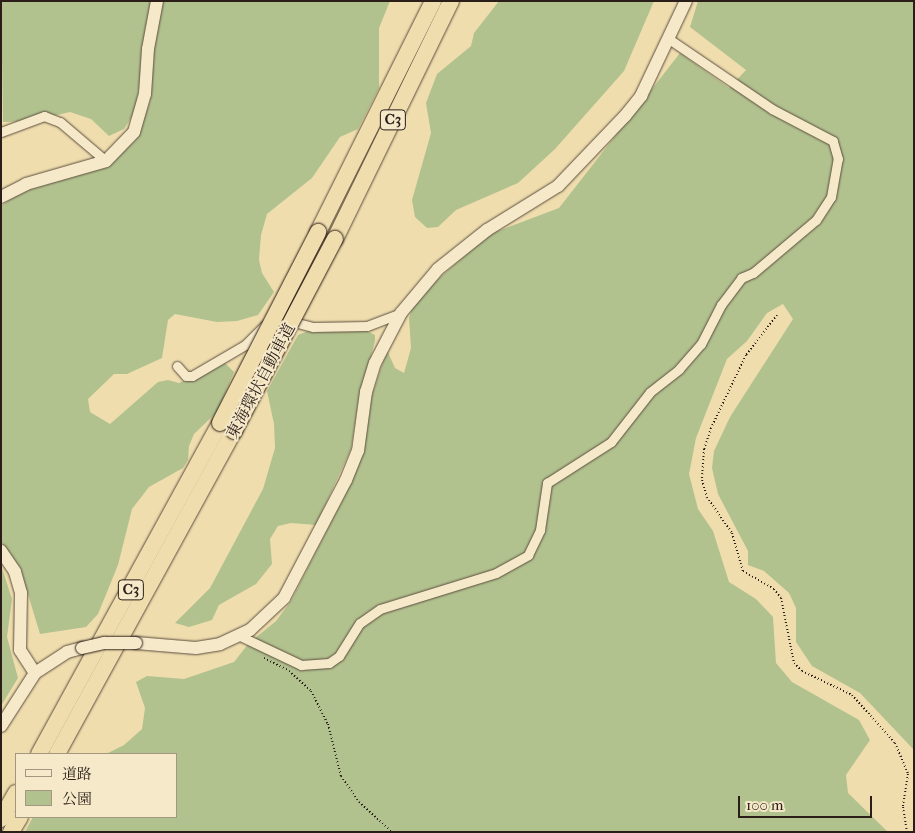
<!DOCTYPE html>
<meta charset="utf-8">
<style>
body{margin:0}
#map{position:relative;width:915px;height:833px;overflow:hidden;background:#efddae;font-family:"IM FELL French Canon","Noto Serif JP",serif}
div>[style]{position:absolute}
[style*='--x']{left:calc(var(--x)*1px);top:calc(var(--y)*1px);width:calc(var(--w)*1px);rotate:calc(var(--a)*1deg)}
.green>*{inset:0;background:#b2c28f}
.path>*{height:2px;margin-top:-1px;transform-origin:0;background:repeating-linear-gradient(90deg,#2b1d17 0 1px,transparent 0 3.5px)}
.roads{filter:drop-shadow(0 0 1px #5c4d3d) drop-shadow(0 0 1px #5c4d3d)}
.street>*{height:9px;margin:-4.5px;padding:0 4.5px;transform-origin:4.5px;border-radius:4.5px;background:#f5e9ca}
.secondary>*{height:12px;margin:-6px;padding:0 6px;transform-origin:6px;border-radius:6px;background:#f5e9ca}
.highway>*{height:16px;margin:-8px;padding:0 8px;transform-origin:8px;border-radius:8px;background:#efddae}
.bridges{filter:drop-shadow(0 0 1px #2b1d17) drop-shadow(0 0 1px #2b1d17)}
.secondary-bridge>*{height:12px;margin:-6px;padding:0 6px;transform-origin:6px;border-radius:6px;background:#f5e9ca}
.highway-bridge>*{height:16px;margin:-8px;padding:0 8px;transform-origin:8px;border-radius:8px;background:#efddae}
span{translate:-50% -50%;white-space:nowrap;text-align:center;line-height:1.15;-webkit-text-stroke:4px #f5e9ca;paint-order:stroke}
.shield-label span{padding:1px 4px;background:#f5e9ca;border:1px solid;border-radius:4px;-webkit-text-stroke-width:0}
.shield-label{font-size:15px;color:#2b1d17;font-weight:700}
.street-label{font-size:16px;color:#2b1d17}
.frame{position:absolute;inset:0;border:2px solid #2b1d17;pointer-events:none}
.legend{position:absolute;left:15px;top:753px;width:162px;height:65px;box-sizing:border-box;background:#f5e9ca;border:1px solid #a49782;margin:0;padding:6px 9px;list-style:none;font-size:15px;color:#2b1d17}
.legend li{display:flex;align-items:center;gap:10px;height:25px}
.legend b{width:25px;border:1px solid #a49782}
.scale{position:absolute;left:738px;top:796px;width:134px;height:22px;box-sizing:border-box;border:2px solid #2b1d17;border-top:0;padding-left:6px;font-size:15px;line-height:18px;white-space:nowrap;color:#2b1d17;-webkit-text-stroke:4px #f5e9ca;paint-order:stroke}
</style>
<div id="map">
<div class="green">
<div style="clip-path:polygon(1px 1px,153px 1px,135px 112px,124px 129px,109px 136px,91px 119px,70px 112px,32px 121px,3px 122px)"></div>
<div style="clip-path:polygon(163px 1px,390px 1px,379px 28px,379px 88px,358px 129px,340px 137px,312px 178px,267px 214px,261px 235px,259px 260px,262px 273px,274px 292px,258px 315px,237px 321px,217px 322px,175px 314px,168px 320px,162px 358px,127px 374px,114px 374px,88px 399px,90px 412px,110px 424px,158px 382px,168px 380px,179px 383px,224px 362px,234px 372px,217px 412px,194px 434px,189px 446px,188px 460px,183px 468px,149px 487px,132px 509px,118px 565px,98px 614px,86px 627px,40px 634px,20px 568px,1px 542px,1px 206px,19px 193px,108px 166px,136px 140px,150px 102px,154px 39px)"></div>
<div style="clip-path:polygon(499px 1px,654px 1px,624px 71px,555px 149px,518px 183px,456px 210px,438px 227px,427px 228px,415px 217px,412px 200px,431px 133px,426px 103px,437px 74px,471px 46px,474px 33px)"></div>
<div style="clip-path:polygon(698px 1px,914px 1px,914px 750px,860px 693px,812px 666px,796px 642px,796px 608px,789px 593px,764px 571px,748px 565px,748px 551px,718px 494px,712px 468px,714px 451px,730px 417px,793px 319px,783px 304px,767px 313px,747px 341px,727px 359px,696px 438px,689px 474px,698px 509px,713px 531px,729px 582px,756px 599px,773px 617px,776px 663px,792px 682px,859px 720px,870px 740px,846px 775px,848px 793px,888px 832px,25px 832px,33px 817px,176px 817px,176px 754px,106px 754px,124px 745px,142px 729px,145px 708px,136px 682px,147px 676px,184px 679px,234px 662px,249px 643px,276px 621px,291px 601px,352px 481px,372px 395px,387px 350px,395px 368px,404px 373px,411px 348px,409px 318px,413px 306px,437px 280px,490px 234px,559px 208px,680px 53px,729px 88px,746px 70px,690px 27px)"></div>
<div style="clip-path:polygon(365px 330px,375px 335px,375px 341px,358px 404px,351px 449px,316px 525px,291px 523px,278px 526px,270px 539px,272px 564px,256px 584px,219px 605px,212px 620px,189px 627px,175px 623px,210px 588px,263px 489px,275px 448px,274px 424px,267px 391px,298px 335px,308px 331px)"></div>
<div style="clip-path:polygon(1px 565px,12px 599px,7px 637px,18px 678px,1px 706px)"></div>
</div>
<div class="path">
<div style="--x:777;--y:315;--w:51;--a:127.8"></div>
<div style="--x:746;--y:355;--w:81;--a:115.6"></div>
<div style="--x:711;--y:428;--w:22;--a:108"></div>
<div style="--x:704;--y:449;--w:31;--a:94"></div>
<div style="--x:702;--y:480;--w:18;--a:74"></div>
<div style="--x:707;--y:497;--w:44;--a:55.2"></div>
<div style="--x:732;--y:533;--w:40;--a:74"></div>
<div style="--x:743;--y:571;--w:36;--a:30"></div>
<div style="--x:774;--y:589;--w:11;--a:52"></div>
<div style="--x:781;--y:598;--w:66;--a:78.7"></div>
<div style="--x:794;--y:663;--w:11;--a:45"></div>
<div style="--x:802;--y:671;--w:55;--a:25.6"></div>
<div style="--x:852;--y:695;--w:64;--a:48.1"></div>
<div style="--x:895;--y:743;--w:34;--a:67"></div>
<div style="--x:908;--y:774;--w:33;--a:99"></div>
<div style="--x:903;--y:807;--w:25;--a:81"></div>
<div style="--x:264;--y:658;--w:28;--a:27"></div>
<div style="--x:289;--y:671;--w:30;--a:42"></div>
<div style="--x:311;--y:691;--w:37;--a:63"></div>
<div style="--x:328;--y:724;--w:54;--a:76"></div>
<div style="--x:341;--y:776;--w:32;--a:55"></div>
<div style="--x:359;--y:802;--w:45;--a:42.3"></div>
</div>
<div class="roads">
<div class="street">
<div style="--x:1;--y:132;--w:46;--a:-20.4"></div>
<div style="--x:44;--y:116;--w:17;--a:21"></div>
<div style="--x:60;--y:122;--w:60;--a:40.3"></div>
<div style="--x:290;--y:321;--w:24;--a:15"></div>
<div style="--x:313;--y:327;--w:54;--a:-1.1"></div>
<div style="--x:367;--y:326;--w:36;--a:-21"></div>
<div style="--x:177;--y:366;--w:13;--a:48"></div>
<div style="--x:186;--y:376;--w:6;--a:0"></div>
<div style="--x:192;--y:376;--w:61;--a:-30.3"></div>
<div style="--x:245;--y:345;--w:28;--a:-45"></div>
<div style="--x:240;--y:636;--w:68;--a:25.4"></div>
<div style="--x:301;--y:665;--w:28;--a:-4"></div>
<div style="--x:329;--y:663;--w:12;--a:-35"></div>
<div style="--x:339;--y:656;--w:39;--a:-58"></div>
<div style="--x:360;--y:623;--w:24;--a:-35"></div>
<div style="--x:380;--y:609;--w:121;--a:-17.2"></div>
<div style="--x:496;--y:573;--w:37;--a:-29"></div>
<div style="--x:528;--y:555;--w:28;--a:-64"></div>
<div style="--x:540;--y:530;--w:48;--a:-81.5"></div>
<div style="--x:547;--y:483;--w:76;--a:-32.6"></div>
<div style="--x:611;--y:442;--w:63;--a:-52"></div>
<div style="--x:650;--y:392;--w:37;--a:-38"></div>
<div style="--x:679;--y:369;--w:33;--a:-49"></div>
<div style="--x:701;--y:344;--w:44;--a:-62.9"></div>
<div style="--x:721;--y:305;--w:34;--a:-53"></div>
<div style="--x:741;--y:278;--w:13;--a:-23"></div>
<div style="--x:753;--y:273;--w:82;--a:-40.1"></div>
<div style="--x:816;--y:220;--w:27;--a:-57"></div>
<div style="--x:831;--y:197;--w:39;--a:-80"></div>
<div style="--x:838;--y:159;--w:19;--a:-106"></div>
<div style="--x:833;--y:141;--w:69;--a:-152.3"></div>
<div style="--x:772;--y:109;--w:125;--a:-145.8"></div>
</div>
<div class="secondary">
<div style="--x:1;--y:197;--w:28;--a:-27"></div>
<div style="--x:26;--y:184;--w:83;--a:-16"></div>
<div style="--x:106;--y:161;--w:40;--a:-46"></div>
<div style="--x:134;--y:132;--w:40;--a:-74"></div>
<div style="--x:145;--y:94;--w:45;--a:-86.2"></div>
<div style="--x:148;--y:49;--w:49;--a:-79.4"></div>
<div style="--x:1;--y:551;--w:25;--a:56"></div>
<div style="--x:15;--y:572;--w:22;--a:74"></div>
<div style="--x:21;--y:593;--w:57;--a:91"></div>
<div style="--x:20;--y:650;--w:27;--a:57"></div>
<div style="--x:136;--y:643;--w:60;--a:4.8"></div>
<div style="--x:196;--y:648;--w:24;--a:-9"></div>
<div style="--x:220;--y:644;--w:33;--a:-25"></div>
<div style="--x:250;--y:630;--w:47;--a:-43.3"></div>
<div style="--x:284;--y:598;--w:133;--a:-62.3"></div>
<div style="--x:346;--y:480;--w:31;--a:-68"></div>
<div style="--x:358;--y:451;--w:60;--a:-82.3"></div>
<div style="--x:366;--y:392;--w:30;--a:-73"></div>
<div style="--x:375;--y:363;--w:56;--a:-62.5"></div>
<div style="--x:401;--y:313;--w:57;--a:-49.9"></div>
<div style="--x:438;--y:269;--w:63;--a:-38.5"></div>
<div style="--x:487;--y:230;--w:84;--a:-31.8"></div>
<div style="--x:558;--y:186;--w:97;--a:-46.3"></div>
<div style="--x:625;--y:116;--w:26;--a:-51"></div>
<div style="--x:641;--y:96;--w:105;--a:-64.7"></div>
<div style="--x:1;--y:726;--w:63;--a:-57.3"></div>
<div style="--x:35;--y:673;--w:38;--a:-33"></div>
<div style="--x:67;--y:652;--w:16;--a:-15"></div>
</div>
<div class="highway">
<div style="--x:318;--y:232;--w:258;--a:-63.5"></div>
<div style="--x:335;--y:239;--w:265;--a:-64"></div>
<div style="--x:39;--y:754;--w:377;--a:-61.3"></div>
<div style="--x:57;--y:754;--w:368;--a:-61.3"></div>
<div style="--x:1;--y:819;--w:30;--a:-60"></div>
<div style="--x:11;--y:832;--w:17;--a:-59"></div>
</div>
</div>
<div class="bridges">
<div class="secondary-bridge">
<div style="--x:82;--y:648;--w:23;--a:-13"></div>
<div style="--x:104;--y:643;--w:32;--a:0"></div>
</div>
<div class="highway-bridge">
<div style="--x:220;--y:423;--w:215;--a:-62.8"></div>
<div style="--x:234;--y:431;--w:217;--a:-62.3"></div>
</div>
</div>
<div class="shield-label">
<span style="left:393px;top:120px">C3</span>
<span style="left:131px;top:590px">C3</span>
</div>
<div class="street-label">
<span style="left:261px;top:381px;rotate:-62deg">東海環状自動車道</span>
</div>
<div class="frame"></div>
<ul class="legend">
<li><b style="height:6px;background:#f5e9ca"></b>道路</li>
<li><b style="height:14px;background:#b2c28f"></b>公園</li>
</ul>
<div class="scale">100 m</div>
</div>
